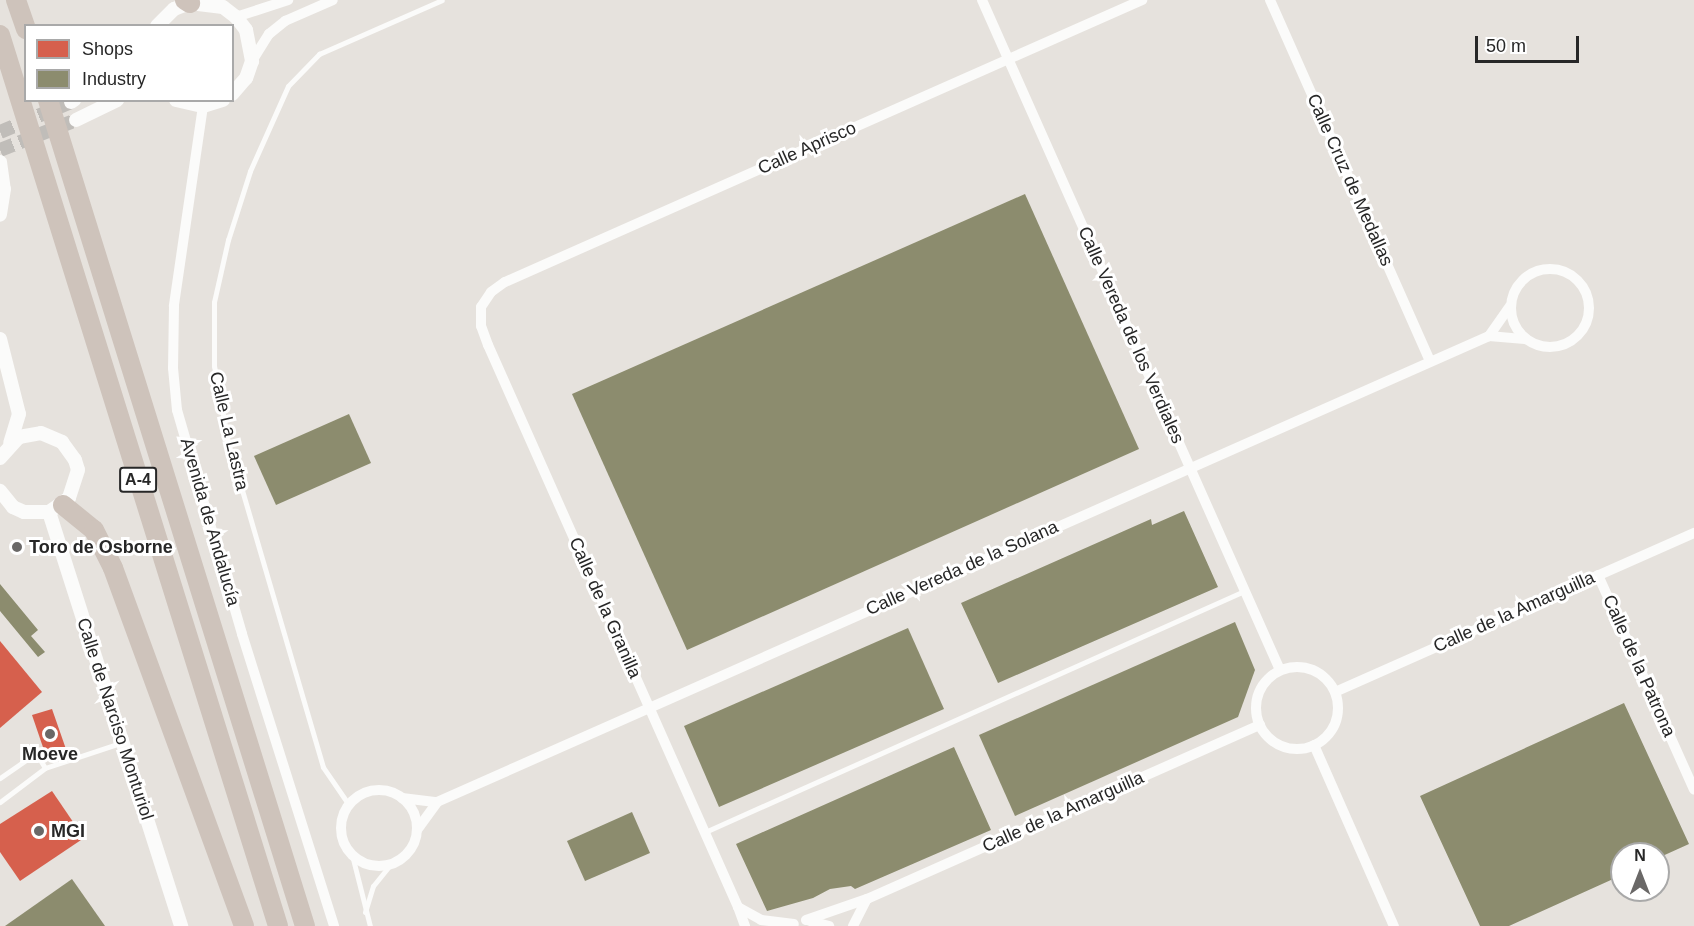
<!DOCTYPE html>
<meta charset="utf-8">
<style>
body{margin:0}
#map{position:relative;width:1694px;height:926px;overflow:hidden;background:#e6e2dd;font-family:Helvetica,sans-serif}
div>[style]{position:absolute}
[style*='--x']{left:calc(var(--x)*1px);top:calc(var(--y)*1px);width:calc(var(--w)*1px);rotate:calc(var(--a)*1deg)}
.shops>*{inset:0;background:#d6604d}
.industry>*{inset:0;background:#8c8c6e}
.tertiary-tunnel>*{height:14px;margin-top:-7px;transform-origin:0;background:repeating-linear-gradient(90deg,#c0bdb9 0 14px,transparent 0 21px)}
.service>*{height:5px;margin:-2.5px;padding:0 2.5px;transform-origin:2.5px;border-radius:2.5px;background:#fbfbfa}
.minor>*{height:10px;margin:-5px;padding:0 5px;transform-origin:5px;border-radius:5px;background:#fbfbfa}
.minor>.ring{margin:-5px;padding:0;box-sizing:content-box;background:none;border:10px solid #fbfbfa;border-radius:50%}
.tertiary>*{height:14px;margin:-7px;padding:0 7px;transform-origin:7px;border-radius:7px;background:#fbfbfa}
.motorway>*{height:20px;margin:-10px;padding:0 10px;transform-origin:10px;border-radius:10px;background:#cec3bb}
.dots>*{width:16px;height:16px;translate:-50% -50%;box-sizing:border-box;border:3px solid #fff;border-radius:50%}
span{translate:-50% -50%;white-space:nowrap;text-align:center;line-height:1.15;-webkit-text-stroke:6px #fff;paint-order:stroke}
.shield-label span{padding:2px 4px;background:#fff;border:2px solid;border-radius:4px;-webkit-text-stroke-width:0}
.shield-label{font-size:16px;color:#272727;font-weight:700}
.street-label{font-size:18px;color:#272727}
.poi-label{font-size:18px;color:#272727;font-weight:700}
.left{translate:0 -50%;text-align:left}
.legend{position:absolute;left:24px;top:24px;width:210px;height:78px;box-sizing:border-box;background:#fff;border:2px solid #a9a9a9;margin:0;padding:8px 10px;list-style:none;font-size:18px;color:#272727}
.legend li{display:flex;align-items:center;gap:12px;height:30px}
.legend b{width:30px;border:2px solid #a9a9a9}
.north{position:absolute;left:1610px;top:842px;width:60px;height:60px;box-sizing:border-box;background:#fff;border:2px solid #a9a9a9;border-radius:50%;rotate:0deg;font-size:16px;font-weight:700;line-height:24px;text-align:center;color:#272727}
.north::after{content:'';display:block;margin:auto;width:21px;height:27px;background:#6a6867;clip-path:polygon(50% 0,100% 100%,50% 72%,0 100%)}
.scale{position:absolute;left:1475px;top:36px;width:104px;height:27px;box-sizing:border-box;border:3px solid #272727;border-top:0;padding-left:8px;font-size:18px;line-height:21px;white-space:nowrap;color:#272727;-webkit-text-stroke:4px #fff;paint-order:stroke}
</style>
<div id="map">
<div class="shops">
<div style="clip-path:polygon(0 641px,42px 692px,0 728px)"></div>
<div style="clip-path:polygon(52px 709px,67px 752px,47px 759px,32px 715px)"></div>
<div style="clip-path:polygon(52px 791px,84px 838px,20px 881px,0 852px,0 824px)"></div>
</div>
<div class="industry">
<div style="clip-path:polygon(1025px 194px,1139px 449px,687px 650px,572px 394px)"></div>
<div style="clip-path:polygon(349px 414px,371px 463px,276px 505px,254px 456px)"></div>
<div style="clip-path:polygon(1184px 511px,1218px 587px,998px 683px,961px 603px,1151px 519px,1152px 525px)"></div>
<div style="clip-path:polygon(0 584px,38px 630px,31px 636px,45px 652px,38px 657px,0 611px)"></div>
<div style="clip-path:polygon(1235px 622px,1255px 670px,1238px 717px,1015px 816px,979px 735px)"></div>
<div style="clip-path:polygon(908px 628px,944px 709px,719px 807px,684px 726px)"></div>
<div style="clip-path:polygon(1624px 703px,1689px 844px,1658px 858px,1658px 854px,1622px 854px,1622px 875px,1509px 926px,1480px 926px,1420px 796px)"></div>
<div style="clip-path:polygon(954px 747px,991px 830px,855px 889px,851px 886px,830px 889px,813px 898px,767px 911px,736px 844px)"></div>
<div style="clip-path:polygon(632px 812px,650px 853px,585px 881px,567px 841px)"></div>
<div style="clip-path:polygon(72px 879px,105px 926px,5px 926px)"></div>
</div>
<div class="tertiary-tunnel">
<div style="--x:0;--y:132;--w:77;--a:-22.9"></div>
<div style="--x:0;--y:150;--w:82;--a:-21.5"></div>
</div>
<div class="service">
<div style="--x:0;--y:778;--w:44;--a:-34.8"></div>
<div style="--x:36;--y:753;--w:17;--a:59"></div>
<div style="--x:0;--y:802;--w:56;--a:-37.1"></div>
<div style="--x:45;--y:768;--w:79;--a:-18.4"></div>
<div style="--x:349;--y:805;--w:46;--a:-124.4"></div>
<div style="--x:323;--y:767;--w:339;--a:-106.3"></div>
<div style="--x:228;--y:442;--w:77;--a:-100.4"></div>
<div style="--x:214;--y:366;--w:64;--a:-90"></div>
<div style="--x:214;--y:302;--w:64;--a:-77.3"></div>
<div style="--x:228;--y:240;--w:72;--a:-72.3"></div>
<div style="--x:250;--y:171;--w:93;--a:-65.9"></div>
<div style="--x:288;--y:86;--w:45;--a:-45.9"></div>
<div style="--x:319;--y:54;--w:134;--a:-23.7"></div>
<div style="--x:705;--y:832;--w:590;--a:-24.09"></div>
<div style="--x:352;--y:855;--w:73;--a:75.8"></div>
<div style="--x:365;--y:912;--w:27;--a:-73"></div>
<div style="--x:373;--y:886;--w:27;--a:-51"></div>
</div>
<div class="minor">
<div style="--x:982;--y:0;--w:733;--a:66.02"></div>
<div style="--x:1270;--y:0;--w:395;--a:66.1"></div>
<div style="--x:236;--y:17;--w:55;--a:-18.1"></div>
<div style="--x:252;--y:61;--w:32;--a:-58"></div>
<div style="--x:269;--y:34;--w:21;--a:-39"></div>
<div style="--x:285;--y:21;--w:52;--a:-23.6"></div>
<div style="--x:203;--y:106;--w:202;--a:98.3"></div>
<div style="--x:174;--y:306;--w:62;--a:90.9"></div>
<div style="--x:173;--y:368;--w:42;--a:84.6"></div>
<div style="--x:177;--y:410;--w:233;--a:73.8"></div>
<div style="--x:242;--y:634;--w:306;--a:72.5"></div>
<div class="ring" style="left:1511px;top:269px;width:68px;height:68px"></div>
<div style="--x:1510;--y:306;--w:37;--a:125"></div>
<div style="--x:1489;--y:336;--w:36;--a:5"></div>
<div style="--x:1598;--y:575;--w:235;--a:65.9"></div>
<div class="ring" style="left:1256px;top:667px;width:72px;height:72px"></div>
<div style="--x:1335;--y:692;--w:393;--a:-23.9"></div>
<div style="--x:1314;--y:745;--w:198;--a:66.2"></div>
<div class="ring" style="left:341px;top:790px;width:66px;height:66px"></div>
<div style="--x:402;--y:798;--w:35;--a:7"></div>
<div style="--x:437;--y:802;--w:1151;--a:-23.89"></div>
<div style="--x:417;--y:830;--w:34;--a:-54"></div>
<div style="--x:738;--y:907;--w:615;--a:-113.98"></div>
<div style="--x:488;--y:345;--w:20;--a:-110"></div>
<div style="--x:481;--y:326;--w:19;--a:-90"></div>
<div style="--x:481;--y:307;--w:18;--a:-56"></div>
<div style="--x:491;--y:292;--w:17;--a:-36"></div>
<div style="--x:505;--y:282;--w:697;--a:-23.88"></div>
<div style="--x:806;--y:920;--w:65;--a:-19"></div>
<div style="--x:867;--y:899;--w:430;--a:-23.9"></div>
<div style="--x:810;--y:921;--w:20;--a:15"></div>
<div style="--x:745;--y:926;--w:20;--a:-110"></div>
<div style="--x:738;--y:907;--w:26;--a:29"></div>
<div style="--x:761;--y:920;--w:33;--a:7"></div>
<div style="--x:853;--y:926;--w:30;--a:-63"></div>
</div>
<div class="tertiary">
<div style="--x:157;--y:26;--w:24;--a:-45"></div>
<div style="--x:174;--y:9;--w:17;--a:-21"></div>
<div style="--x:190;--y:3;--w:33;--a:7"></div>
<div style="--x:223;--y:7;--w:16;--a:38"></div>
<div style="--x:236;--y:17;--w:16;--a:52"></div>
<div style="--x:246;--y:30;--w:32;--a:79"></div>
<div style="--x:252;--y:61;--w:18;--a:109"></div>
<div style="--x:246;--y:78;--w:21;--a:131"></div>
<div style="--x:176;--y:100;--w:28;--a:13"></div>
<div style="--x:203;--y:106;--w:21;--a:-17"></div>
<div style="--x:71;--y:102;--w:4;--a:-34"></div>
<div style="--x:76;--y:120;--w:46;--a:-26"></div>
<div style="--x:0;--y:162;--w:27;--a:82"></div>
<div style="--x:4;--y:189;--w:26;--a:99"></div>
<div style="--x:0;--y:339;--w:77;--a:75.8"></div>
<div style="--x:19;--y:414;--w:30;--a:107"></div>
<div style="--x:0;--y:458;--w:28;--a:-48"></div>
<div style="--x:19;--y:437;--w:22;--a:-10"></div>
<div style="--x:41;--y:433;--w:23;--a:23"></div>
<div style="--x:62;--y:442;--w:22;--a:54"></div>
<div style="--x:75;--y:460;--w:10;--a:73"></div>
<div style="--x:78;--y:470;--w:29;--a:108"></div>
<div style="--x:69;--y:498;--w:24;--a:145"></div>
<div style="--x:49;--y:512;--w:25;--a:180"></div>
<div style="--x:24;--y:512;--w:12;--a:-156"></div>
<div style="--x:13;--y:507;--w:21;--a:-129"></div>
<div style="--x:49;--y:512;--w:435;--a:72.3"></div>
</div>
<div class="motorway">
<div style="--x:16;--y:0;--w:31;--a:71"></div>
<div style="--x:185;--y:0;--w:6;--a:31"></div>
<div style="--x:0;--y:35;--w:933;--a:72.67"></div>
<div style="--x:48;--y:100;--w:865;--a:72.72"></div>
<div style="--x:63;--y:505;--w:40;--a:39"></div>
<div style="--x:94;--y:530;--w:42;--a:63.4"></div>
<div style="--x:113;--y:568;--w:381;--a:69.9"></div>
</div>
<div class="dots">
<div style="left:17px;top:547px;background:#6a6867"></div>
<div style="left:50px;top:734px;background:#6a6867"></div>
<div style="left:39px;top:831px;background:#6a6867"></div>
</div>
<div class="shield-label">
<span style="left:138px;top:480px">A-4</span>
</div>
<div class="street-label">
<span style="left:807px;top:148px;rotate:-24deg">Calle Aprisco</span>
<span style="left:1350px;top:180px;rotate:66deg">Calle Cruz de Medallas</span>
<span style="left:1131px;top:335px;rotate:66deg">Calle Vereda de los Verdiales</span>
<span style="left:229px;top:431px;rotate:77deg">Calle La Lastra</span>
<span style="left:210px;top:522px;rotate:74deg">Avenida de Andalucía</span>
<span style="left:962px;top:568px;rotate:-24deg">Calle Vereda de la Solana</span>
<span style="left:605px;top:608px;rotate:66deg">Calle de la Granilla</span>
<span style="left:1514px;top:612px;rotate:-24deg">Calle de la Amarguilla</span>
<span style="left:1639px;top:666px;rotate:66deg">Calle de la Patrona</span>
<span style="left:115px;top:719px;rotate:72deg">Calle de Narciso Monturiol</span>
<span style="left:1063px;top:812px;rotate:-24deg">Calle de la Amarguilla</span>
</div>
<div class="poi-label">
<span class="left" style="left:29px;top:547px">Toro de Osborne</span>
<span style="left:50px;top:754px">Moeve</span>
<span class="left" style="left:51px;top:831px">MGI</span>
</div>
<ul class="legend">
<li><b style="height:16px;background:#d6604d"></b>Shops</li>
<li><b style="height:16px;background:#8c8c6e"></b>Industry</li>
</ul>
<div class="north">N</div>
<div class="scale">50 m</div>
</div>
